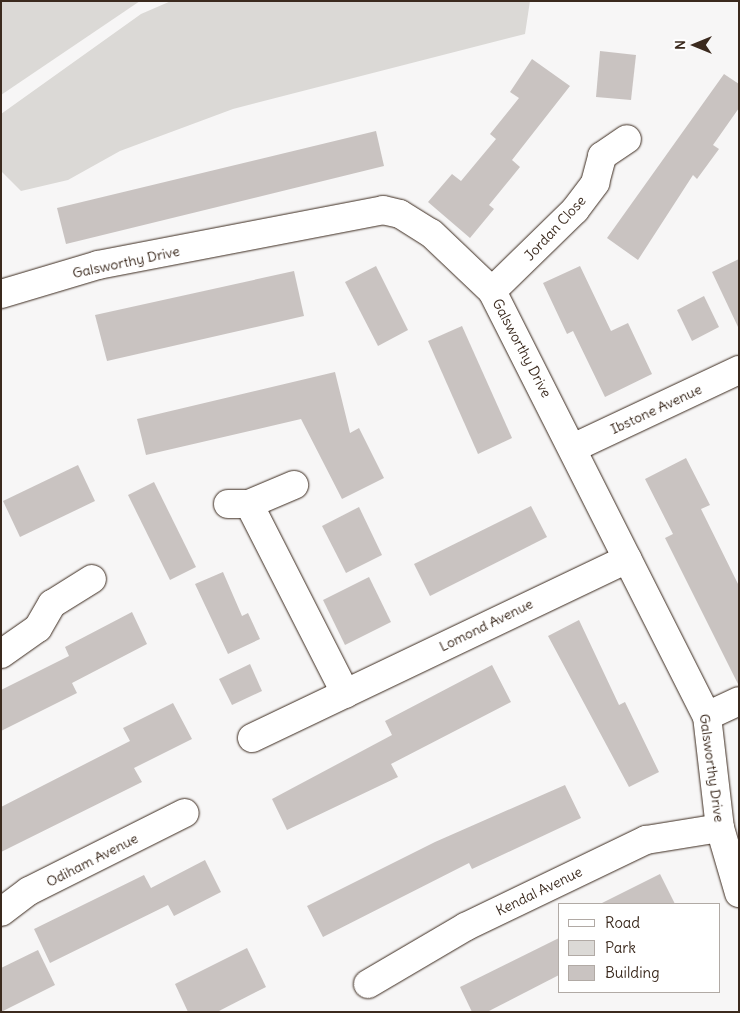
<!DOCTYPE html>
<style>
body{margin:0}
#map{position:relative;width:740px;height:1013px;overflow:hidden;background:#f7f6f6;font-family:Delius,sans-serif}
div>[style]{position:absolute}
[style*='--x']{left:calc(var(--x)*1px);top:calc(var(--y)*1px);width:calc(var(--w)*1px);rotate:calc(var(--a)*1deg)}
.green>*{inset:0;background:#dbd9d6}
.building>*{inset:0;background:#c9c3c1}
.roads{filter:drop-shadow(0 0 1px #3b2a1e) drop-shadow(0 0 1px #3b2a1e)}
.minor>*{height:28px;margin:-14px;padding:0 14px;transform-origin:14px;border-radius:14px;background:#fff}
span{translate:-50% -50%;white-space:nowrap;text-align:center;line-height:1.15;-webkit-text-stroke:4px #fff;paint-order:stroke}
.street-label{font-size:14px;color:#3b2a1e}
.frame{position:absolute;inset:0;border:2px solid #3b2a1e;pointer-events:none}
.legend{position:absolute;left:558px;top:903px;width:162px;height:90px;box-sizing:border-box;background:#fff;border:1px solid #b1aaa5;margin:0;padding:6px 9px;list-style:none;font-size:15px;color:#3b2a1e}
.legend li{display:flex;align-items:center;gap:10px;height:25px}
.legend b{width:25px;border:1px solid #b1aaa5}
.north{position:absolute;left:670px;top:20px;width:50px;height:50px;-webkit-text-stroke:4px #fff;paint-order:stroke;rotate:270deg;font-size:14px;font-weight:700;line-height:20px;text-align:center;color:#3b2a1e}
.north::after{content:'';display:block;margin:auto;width:18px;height:22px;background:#3b2a1e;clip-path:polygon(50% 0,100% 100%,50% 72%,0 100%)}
</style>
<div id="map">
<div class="green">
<div style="clip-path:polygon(1px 1px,140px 1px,1px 95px)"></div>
<div style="clip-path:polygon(171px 1px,530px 1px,525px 34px,233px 109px,120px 151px,68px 180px,21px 191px,1px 171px,1px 114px,141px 14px)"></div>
</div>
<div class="building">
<div style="clip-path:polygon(600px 51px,636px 55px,631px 100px,596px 97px)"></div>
<div style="clip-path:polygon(532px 59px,570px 86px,512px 160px,520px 167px,489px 205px,494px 209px,470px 238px,428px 202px,452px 174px,461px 181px,496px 139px,490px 134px,519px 98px,510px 92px)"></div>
<div style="clip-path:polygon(724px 74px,739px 84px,739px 108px,713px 145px,719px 149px,697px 179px,693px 175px,638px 260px,607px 238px)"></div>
<div style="clip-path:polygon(376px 131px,384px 166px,66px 244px,57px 208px)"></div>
<div style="clip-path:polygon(739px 259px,739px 329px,712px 272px)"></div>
<div style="clip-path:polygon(376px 266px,408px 330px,378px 346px,345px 282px)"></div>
<div style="clip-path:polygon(580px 266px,611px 331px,628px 323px,652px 374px,605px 397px,573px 331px,567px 334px,543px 283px)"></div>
<div style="clip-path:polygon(294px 271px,304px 316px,107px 361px,95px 315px)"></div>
<div style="clip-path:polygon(704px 296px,719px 327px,692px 341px,677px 310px)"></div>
<div style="clip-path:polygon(462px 326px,512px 438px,478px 454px,428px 341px)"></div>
<div style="clip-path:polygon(335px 372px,350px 433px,359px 428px,384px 478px,342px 499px,301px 419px,146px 455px,137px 419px)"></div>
<div style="clip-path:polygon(686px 458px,710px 505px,701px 509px,739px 586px,739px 686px,665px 538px,673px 534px,645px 479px)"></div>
<div style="clip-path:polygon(78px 465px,95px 501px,20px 537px,3px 501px)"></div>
<div style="clip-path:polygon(154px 482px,196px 567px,170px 580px,128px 495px)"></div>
<div style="clip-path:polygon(531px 506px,547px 537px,430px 596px,414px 564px)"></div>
<div style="clip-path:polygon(359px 507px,382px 555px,346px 573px,322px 526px)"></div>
<div style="clip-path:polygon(223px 572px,242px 616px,248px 613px,260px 639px,228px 654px,195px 584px)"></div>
<div style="clip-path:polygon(369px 577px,391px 622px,345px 645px,323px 600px)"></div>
<div style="clip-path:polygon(132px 612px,147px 644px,72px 683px,77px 693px,1px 731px,1px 690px,69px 656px,65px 647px)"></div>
<div style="clip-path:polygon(579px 620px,619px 705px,625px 702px,659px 772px,629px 787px,548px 636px)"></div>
<div style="clip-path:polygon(250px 664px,262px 691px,232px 705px,219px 679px)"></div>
<div style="clip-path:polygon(492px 665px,511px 702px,391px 764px,398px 777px,287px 830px,272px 799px,392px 735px,385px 721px)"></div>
<div style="clip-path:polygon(173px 703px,192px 739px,134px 768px,142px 782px,1px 852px,1px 807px,130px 741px,123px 728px)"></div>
<div style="clip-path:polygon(565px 785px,581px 818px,472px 869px,469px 863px,323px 937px,307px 906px,435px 842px)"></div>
<div style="clip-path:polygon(205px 860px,221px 892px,174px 916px,168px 905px,50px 963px,34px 929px,144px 875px,151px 888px)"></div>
<div style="clip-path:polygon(660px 874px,675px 904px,600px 904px)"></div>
<div style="clip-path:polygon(559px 938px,559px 975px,487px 1012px,472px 1012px,460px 987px)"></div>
<div style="clip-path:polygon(247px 948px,266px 987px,217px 1012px,188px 1012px,175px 984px)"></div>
<div style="clip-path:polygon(38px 950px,55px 985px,1px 1012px,1px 968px)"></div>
</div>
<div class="roads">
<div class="minor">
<div style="--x:492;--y:291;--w:116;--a:-44.3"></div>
<div style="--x:575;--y:210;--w:34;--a:-53"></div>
<div style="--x:595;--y:183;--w:28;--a:-75"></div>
<div style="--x:602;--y:156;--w:30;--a:-34"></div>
<div style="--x:1;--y:294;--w:101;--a:-16.6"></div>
<div style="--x:98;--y:265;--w:290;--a:-10.9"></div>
<div style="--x:383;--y:210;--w:17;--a:13"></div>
<div style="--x:400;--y:214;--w:36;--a:32"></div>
<div style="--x:431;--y:233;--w:84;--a:43.6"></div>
<div style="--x:492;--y:291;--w:476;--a:63.2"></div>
<div style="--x:707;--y:716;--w:113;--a:83.4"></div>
<div style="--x:720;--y:828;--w:68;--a:73.7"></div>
<div style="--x:573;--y:448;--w:183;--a:-25.2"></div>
<div style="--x:228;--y:504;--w:21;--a:0"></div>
<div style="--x:249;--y:504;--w:213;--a:63"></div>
<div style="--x:249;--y:504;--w:49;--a:-22.9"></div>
<div style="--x:1;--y:654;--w:45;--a:-35.1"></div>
<div style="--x:38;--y:628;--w:28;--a:-60"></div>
<div style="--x:52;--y:604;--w:47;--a:-32"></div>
<div style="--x:707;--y:716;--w:35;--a:-25"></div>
<div style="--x:252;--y:738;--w:416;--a:-25.5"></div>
<div style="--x:1;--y:912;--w:35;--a:-37"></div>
<div style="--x:29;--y:891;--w:174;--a:-26.6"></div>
<div style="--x:368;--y:984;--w:113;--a:-30.4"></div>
<div style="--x:465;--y:927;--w:201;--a:-25.7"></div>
<div style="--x:646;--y:840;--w:75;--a:-9.2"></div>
</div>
</div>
<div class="street-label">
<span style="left:555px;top:228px;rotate:-47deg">Jordan Close</span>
<span style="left:126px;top:262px;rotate:-12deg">Galsworthy Drive</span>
<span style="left:522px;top:348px;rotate:62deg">Galsworthy Drive</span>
<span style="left:656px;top:409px;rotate:-25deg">Ibstone Avenue</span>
<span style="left:486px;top:625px;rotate:-26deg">Lomond Avenue</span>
<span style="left:712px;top:768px;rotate:82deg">Galsworthy Drive</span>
<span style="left:92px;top:860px;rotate:-27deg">Odiham Avenue</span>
<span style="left:539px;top:891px;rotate:-26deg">Kendal Avenue</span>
</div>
<div class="frame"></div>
<ul class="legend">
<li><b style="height:6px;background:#fff"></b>Road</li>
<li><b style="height:14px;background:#dbd9d6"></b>Park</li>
<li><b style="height:14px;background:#c9c3c1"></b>Building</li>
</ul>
<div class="north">N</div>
</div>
